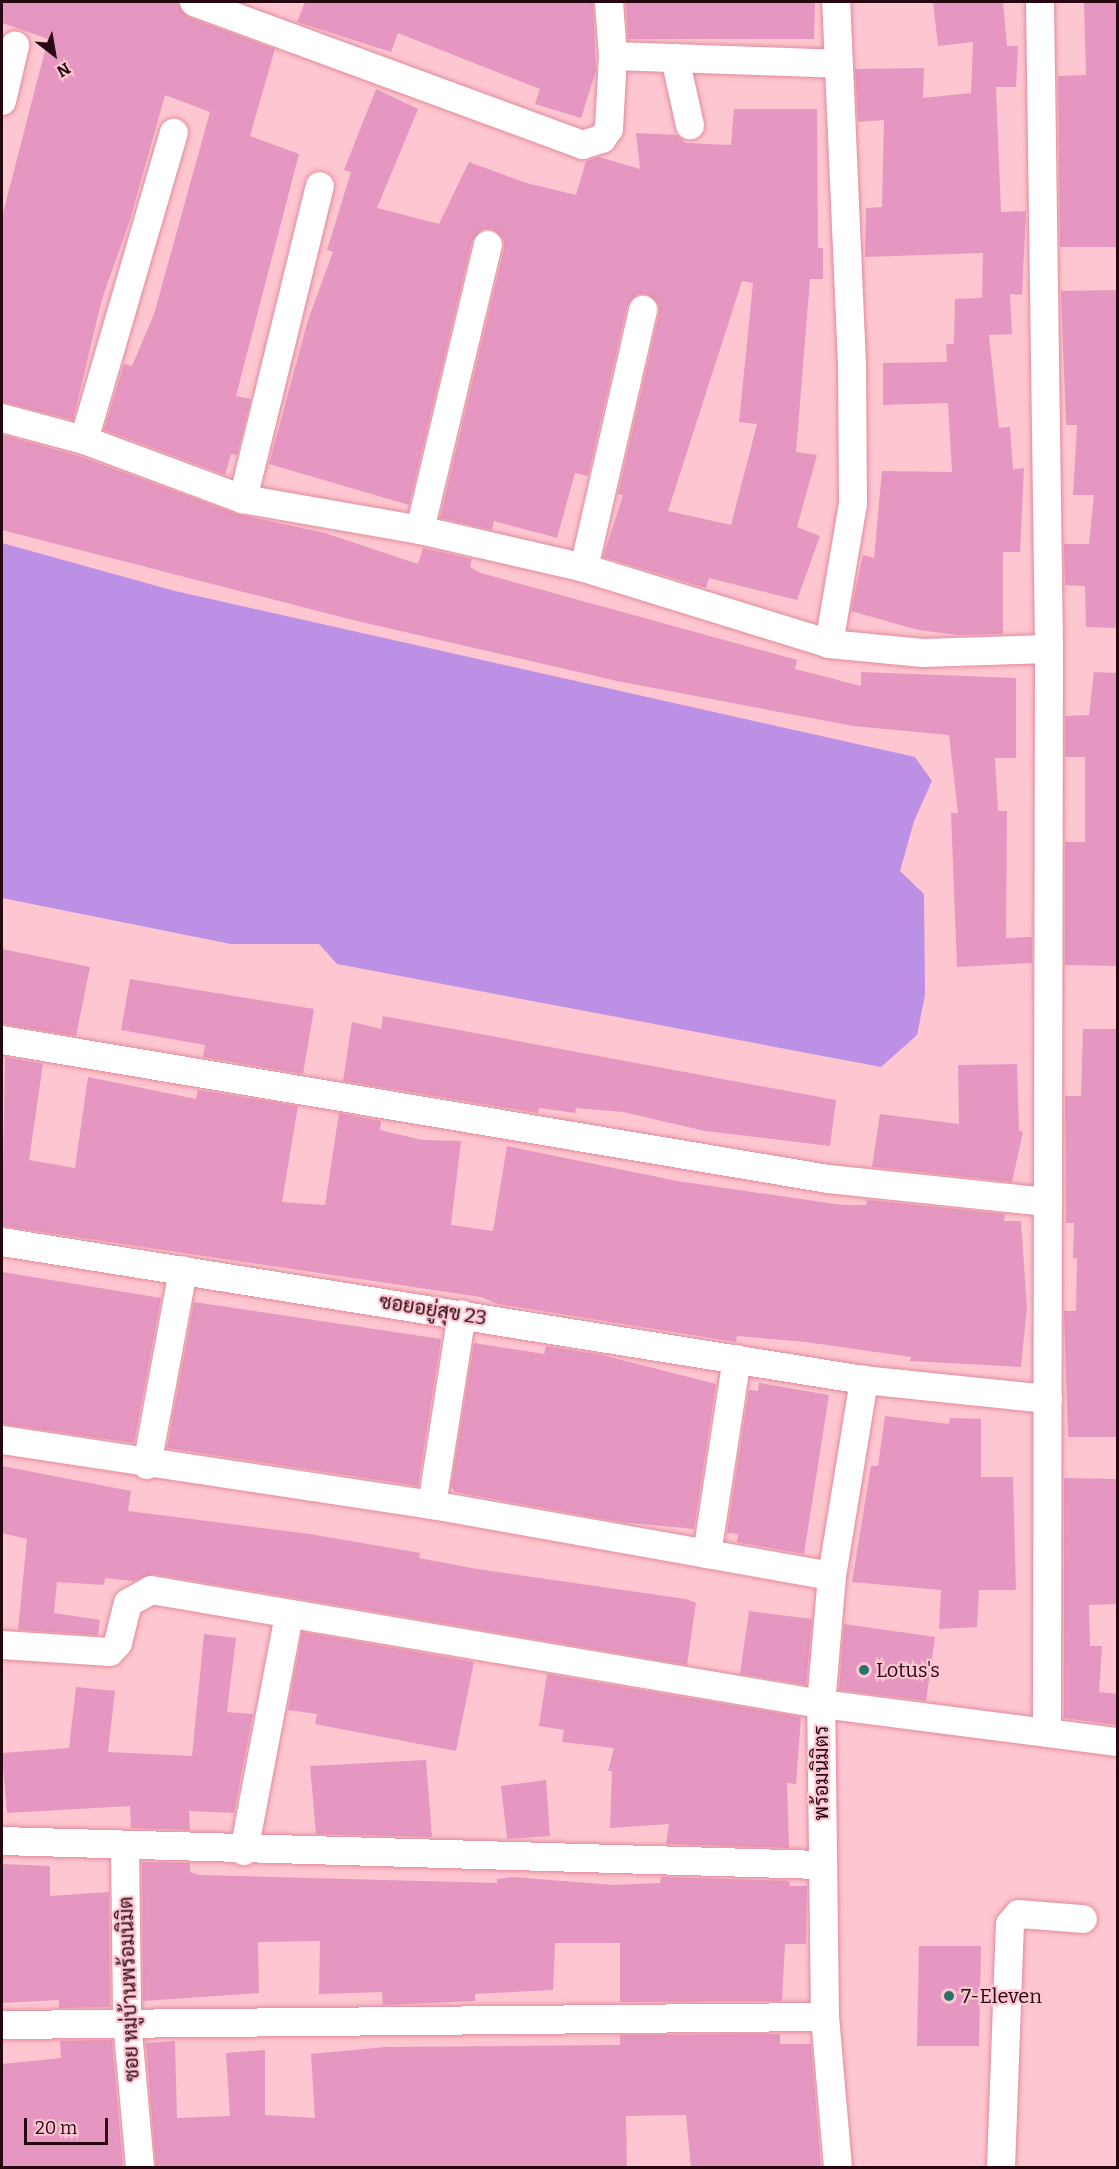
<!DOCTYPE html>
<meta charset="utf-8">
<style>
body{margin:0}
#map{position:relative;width:1119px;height:2169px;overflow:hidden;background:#fdc6d0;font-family:Bitter,Sarabun,serif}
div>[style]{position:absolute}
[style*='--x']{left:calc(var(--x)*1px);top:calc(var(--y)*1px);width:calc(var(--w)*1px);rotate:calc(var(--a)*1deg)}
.water>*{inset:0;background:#bc90e5}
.building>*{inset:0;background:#e597c1}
.roads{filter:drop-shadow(0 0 2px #e28b9d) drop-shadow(0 0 2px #e28b9d)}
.street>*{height:28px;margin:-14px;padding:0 14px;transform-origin:14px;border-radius:14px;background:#fff}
.dots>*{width:16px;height:16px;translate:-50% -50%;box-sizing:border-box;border:3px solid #fdc6d0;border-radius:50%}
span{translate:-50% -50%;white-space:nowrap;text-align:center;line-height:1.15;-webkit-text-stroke:4.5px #fdc6d0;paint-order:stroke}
.street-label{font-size:20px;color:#270710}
.poi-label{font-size:20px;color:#270710}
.left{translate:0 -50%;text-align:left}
.frame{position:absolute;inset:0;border:3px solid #270710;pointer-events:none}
.north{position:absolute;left:24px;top:24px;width:60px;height:60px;-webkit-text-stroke:4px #fdc6d0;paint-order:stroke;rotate:149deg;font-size:16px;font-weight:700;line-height:24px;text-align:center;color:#270710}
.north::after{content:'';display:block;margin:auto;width:21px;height:27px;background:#270710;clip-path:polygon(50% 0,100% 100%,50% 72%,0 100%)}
.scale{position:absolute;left:24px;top:2118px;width:84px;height:27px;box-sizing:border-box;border:3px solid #270710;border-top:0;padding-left:8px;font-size:18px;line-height:21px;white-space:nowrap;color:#270710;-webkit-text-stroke:4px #fdc6d0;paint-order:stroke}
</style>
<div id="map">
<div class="water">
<div style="clip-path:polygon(2px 543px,175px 591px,915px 757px,932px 781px,914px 821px,900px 871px,924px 894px,925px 995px,917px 1035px,881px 1067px,337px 964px,319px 944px,231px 944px,2px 898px)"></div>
</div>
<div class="building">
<div style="clip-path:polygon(2px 2px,178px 2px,188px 17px,275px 49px,250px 136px,299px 154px,236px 396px,251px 399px,237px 455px,231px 454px,225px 475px,104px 430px,124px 364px,132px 366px,154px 314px,210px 112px,165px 95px,130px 220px,102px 299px,73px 420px,2px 402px,2px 217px,48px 39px,2px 23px)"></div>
<div style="clip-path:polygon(305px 2px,593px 2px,596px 71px,581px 118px,535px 104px,540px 89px,398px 33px,391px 52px,297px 22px)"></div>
<div style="clip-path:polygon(626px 2px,815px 2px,814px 39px,628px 39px)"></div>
<div style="clip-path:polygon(933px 2px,1003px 2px,1007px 46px,1018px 46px,1016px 87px,996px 87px,1001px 212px,1026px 211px,1022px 295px,1010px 294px,1012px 334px,989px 335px,999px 428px,1010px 427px,1013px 469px,1024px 468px,1020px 552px,1003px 552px,1003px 634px,959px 635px,918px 630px,851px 611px,863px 555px,874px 558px,882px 471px,952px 472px,948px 403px,883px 405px,883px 363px,947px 362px,946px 344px,954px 344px,955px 299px,982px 298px,983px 253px,865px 257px,866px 208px,882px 207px,884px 120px,858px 122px,855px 69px,924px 68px,923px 98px,971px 93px,973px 42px,938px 46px)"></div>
<div style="clip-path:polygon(1084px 2px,1118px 2px,1118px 247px,1060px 247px,1058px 76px,1086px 75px)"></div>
<div style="clip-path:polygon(evenodd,376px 89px,418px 109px,377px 208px,439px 224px,469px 162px,526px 183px,576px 195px,586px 161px,599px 157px,640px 169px,636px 133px,677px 135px,685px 143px,731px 145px,734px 109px,817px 109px,818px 248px,823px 248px,823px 279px,810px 279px,796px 452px,817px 455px,797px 527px,820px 536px,797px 600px,709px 578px,706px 588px,603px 557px,623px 495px,618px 494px,659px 314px,659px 305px,647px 294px,638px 294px,627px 306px,588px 476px,575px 473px,557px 538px,494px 521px,492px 530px,440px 518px,504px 249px,504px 240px,492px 229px,483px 229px,472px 241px,409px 505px,269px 464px,308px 320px,333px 252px,327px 250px,351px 172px,344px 170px,376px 89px,742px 281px,753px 283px,739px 422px,757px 424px,731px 525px,668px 511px,742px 281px)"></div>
<div style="clip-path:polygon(1118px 290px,1118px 628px,1086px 627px,1085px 586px,1065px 585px,1064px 544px,1089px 544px,1094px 495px,1073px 495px,1077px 425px,1066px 425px,1061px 291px)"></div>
<div style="clip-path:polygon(2px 435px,79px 456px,237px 514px,325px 533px,418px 564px,423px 548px,472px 559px,470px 567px,481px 573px,797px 660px,795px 669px,861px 686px,861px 672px,1016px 678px,1016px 758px,995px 758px,998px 811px,1007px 811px,1006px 938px,1032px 937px,1032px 963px,957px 967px,951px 813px,958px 813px,949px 735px,853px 726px,617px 681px,353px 620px,2px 530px)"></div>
<div style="clip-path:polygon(1094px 672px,1118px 673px,1118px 966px,1065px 965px,1065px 842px,1085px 842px,1085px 757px,1065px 757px,1065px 716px,1089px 715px)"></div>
<div style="clip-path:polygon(2px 949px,90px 967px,76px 1036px,2px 1024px)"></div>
<div style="clip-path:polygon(130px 979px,314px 1009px,303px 1074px,203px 1057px,205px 1045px,121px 1030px)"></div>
<div style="clip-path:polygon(383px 1016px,836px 1100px,830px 1146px,705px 1131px,623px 1112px,576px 1108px,575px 1113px,539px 1108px,538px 1113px,343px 1081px,352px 1022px,381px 1029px)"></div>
<div style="clip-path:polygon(1083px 1029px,1118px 1029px,1118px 1437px,1068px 1437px,1064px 1311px,1076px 1311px,1077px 1258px,1073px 1258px,1074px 1223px,1066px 1223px,1065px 1096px,1081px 1096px)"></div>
<div style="clip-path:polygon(5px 1057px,43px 1064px,29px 1160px,75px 1168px,88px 1077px,196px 1099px,198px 1090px,298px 1106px,282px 1202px,325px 1205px,339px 1113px,381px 1121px,380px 1130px,422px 1140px,461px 1141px,451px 1225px,493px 1231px,507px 1146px,677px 1181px,842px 1205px,866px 1205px,867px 1200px,1005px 1214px,1004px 1221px,1021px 1221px,1027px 1308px,1021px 1367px,910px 1361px,911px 1357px,806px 1342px,737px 1336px,736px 1342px,498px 1304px,481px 1297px,2px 1226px)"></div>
<div style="clip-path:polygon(1017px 1064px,1019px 1131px,1023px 1132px,1012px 1182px,872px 1167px,880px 1114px,959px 1124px,958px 1065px)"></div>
<div style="clip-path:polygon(2px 1272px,161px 1298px,134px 1443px,2px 1424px)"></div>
<div style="clip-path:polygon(194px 1302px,441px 1339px,418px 1486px,167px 1448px)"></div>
<div style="clip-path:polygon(474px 1343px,544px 1354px,546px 1346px,602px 1355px,716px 1384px,694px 1529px,620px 1522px,455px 1492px,451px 1487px)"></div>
<div style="clip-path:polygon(759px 1383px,829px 1395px,804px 1554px,737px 1542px,738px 1534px,727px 1533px,749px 1390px,758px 1391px)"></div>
<div style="clip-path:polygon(885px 1416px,949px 1424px,950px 1418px,981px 1419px,981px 1477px,1013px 1477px,1016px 1590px,979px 1590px,977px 1627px,939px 1629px,941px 1590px,852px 1582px,871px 1466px,878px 1466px)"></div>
<div style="clip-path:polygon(2px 1466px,131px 1491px,128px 1511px,310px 1534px,420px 1553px,419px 1558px,477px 1569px,686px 1599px,696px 1603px,687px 1665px,154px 1574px,133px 1581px,105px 1578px,104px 1585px,57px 1582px,54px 1613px,100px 1620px,98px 1635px,18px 1630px,27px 1539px,2px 1533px)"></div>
<div style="clip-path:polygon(1064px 1478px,1118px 1479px,1118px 1604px,1089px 1605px,1090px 1646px,1102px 1646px,1099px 1692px,1118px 1694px,1118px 1725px,1064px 1718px)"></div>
<div style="clip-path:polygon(749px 1611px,812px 1619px,806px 1685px,740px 1674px)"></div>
<div style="clip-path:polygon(844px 1624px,935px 1637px,926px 1701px,839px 1690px)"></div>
<div style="clip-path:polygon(302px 1632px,474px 1662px,456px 1751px,315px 1724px,317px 1714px,288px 1710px)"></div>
<div style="clip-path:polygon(204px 1634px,236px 1638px,227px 1712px,253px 1714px,234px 1813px,189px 1811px,190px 1830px,131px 1828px,130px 1806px,7px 1813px,2px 1753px,69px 1748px,76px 1687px,115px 1691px,108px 1752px,192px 1756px)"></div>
<div style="clip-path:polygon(547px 1674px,801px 1717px,796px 1784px,787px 1783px,789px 1848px,666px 1844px,669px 1824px,610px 1828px,612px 1771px,608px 1771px,614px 1748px,562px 1742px,564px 1730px,539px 1726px)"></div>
<div style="clip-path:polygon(426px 1760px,432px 1837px,316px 1834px,310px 1766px)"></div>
<div style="clip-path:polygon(546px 1780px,550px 1836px,507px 1839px,501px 1786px)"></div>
<div style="clip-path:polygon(142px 1862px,190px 1863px,190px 1872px,200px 1875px,497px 1883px,497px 1879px,512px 1877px,614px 1885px,660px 1883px,661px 1877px,789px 1881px,790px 1886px,807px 1886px,806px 1944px,785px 1944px,782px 2001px,620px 2002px,620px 1943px,555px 1943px,553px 1990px,475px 1994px,475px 2001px,383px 2005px,382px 1992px,319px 1994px,320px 1941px,258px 1942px,259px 1993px,143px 2001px)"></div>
<div style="clip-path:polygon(2px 1864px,50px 1866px,50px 1896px,109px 1892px,110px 2007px,59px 2008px,59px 2000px,2px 2003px)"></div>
<div style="clip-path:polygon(919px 1946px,981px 1946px,979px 2046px,917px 2046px)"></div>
<div style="clip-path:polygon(780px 2034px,780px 2044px,811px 2044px,821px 2168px,691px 2168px,686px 2115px,626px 2116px,627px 2168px,156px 2168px,146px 2043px,175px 2041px,177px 2118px,230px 2116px,226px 2053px,265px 2050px,265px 2115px,315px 2118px,311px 2054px,385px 2047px,620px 2045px,620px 2035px)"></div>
<div style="clip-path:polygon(112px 2040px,123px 2168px,2px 2168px,2px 2064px,61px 2058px,60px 2041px)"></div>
</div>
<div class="roads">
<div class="street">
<div style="--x:194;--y:2;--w:414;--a:20.2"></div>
<div style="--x:582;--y:145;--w:21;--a:-17"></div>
<div style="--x:602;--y:139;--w:12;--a:-55"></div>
<div style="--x:609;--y:129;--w:73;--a:-86.9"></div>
<div style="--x:609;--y:2;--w:54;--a:85.8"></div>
<div style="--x:613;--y:56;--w:225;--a:2"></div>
<div style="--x:1040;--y:2;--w:647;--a:89.2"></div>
<div style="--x:1049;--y:649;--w:1084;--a:90.11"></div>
<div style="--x:675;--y:58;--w:69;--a:77.4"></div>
<div style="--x:2;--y:101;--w:57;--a:-76.7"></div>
<div style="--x:2;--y:418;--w:85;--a:15"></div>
<div style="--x:84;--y:440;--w:170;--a:20.4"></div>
<div style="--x:243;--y:499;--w:180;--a:9.9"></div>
<div style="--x:420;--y:530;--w:168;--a:13"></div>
<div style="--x:584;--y:568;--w:257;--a:17.2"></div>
<div style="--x:829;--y:644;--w:94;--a:5.5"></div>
<div style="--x:923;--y:653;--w:126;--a:-1.8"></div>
<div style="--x:84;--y:440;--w:320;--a:-73.7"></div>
<div style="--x:243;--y:499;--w:322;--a:-76.2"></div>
<div style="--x:420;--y:530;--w:293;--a:-76.6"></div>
<div style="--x:584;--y:568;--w:265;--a:-77.1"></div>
<div style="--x:829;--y:644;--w:143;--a:-80.3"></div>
<div style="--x:853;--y:503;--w:139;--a:-90.4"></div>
<div style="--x:852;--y:364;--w:362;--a:-92.5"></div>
<div style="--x:2;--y:1040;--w:838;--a:9.55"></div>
<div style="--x:828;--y:1179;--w:220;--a:6"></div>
<div style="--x:2;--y:1242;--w:873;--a:9.1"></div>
<div style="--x:864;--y:1380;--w:185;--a:5.9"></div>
<div style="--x:2;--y:1440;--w:435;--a:8.6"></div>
<div style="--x:432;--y:1505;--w:406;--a:10.1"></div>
<div style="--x:147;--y:1465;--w:198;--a:-79.5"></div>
<div style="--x:432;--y:1505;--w:193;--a:-81.1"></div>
<div style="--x:707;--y:1554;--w:197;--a:-81.3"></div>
<div style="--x:2;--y:1645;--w:108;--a:3.7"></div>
<div style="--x:110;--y:1652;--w:12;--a:-48"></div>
<div style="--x:118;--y:1643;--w:41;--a:-76"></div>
<div style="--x:128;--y:1603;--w:26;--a:-29"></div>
<div style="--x:151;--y:1590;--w:680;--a:9.66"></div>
<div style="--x:821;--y:1704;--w:299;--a:7.3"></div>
<div style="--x:2;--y:1841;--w:819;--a:1.68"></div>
<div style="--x:125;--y:1846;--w:175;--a:89.3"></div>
<div style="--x:127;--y:2021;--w:148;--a:84.9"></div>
<div style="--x:244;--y:1851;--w:241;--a:-79.2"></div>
<div style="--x:2;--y:2025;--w:823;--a:-0.56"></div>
<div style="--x:838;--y:2168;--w:152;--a:-94.9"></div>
<div style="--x:825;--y:2017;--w:313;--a:-90.7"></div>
<div style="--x:821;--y:1704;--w:128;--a:-85.1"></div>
<div style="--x:832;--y:1576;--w:199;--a:-80.7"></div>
<div style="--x:1001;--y:2168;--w:244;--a:-87.9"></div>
<div style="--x:1010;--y:1924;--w:13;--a:-48"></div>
<div style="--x:1019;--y:1914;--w:64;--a:4.5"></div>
</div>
</div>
<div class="dots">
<div style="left:864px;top:1670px;background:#29726b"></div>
<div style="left:949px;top:1996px;background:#29726b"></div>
</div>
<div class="street-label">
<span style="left:433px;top:1310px;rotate:9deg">ซอยอยู่สุข 23</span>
<span style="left:821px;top:1773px;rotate:-90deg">พร้อมนิมิตร</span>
<span style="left:129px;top:1989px;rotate:-92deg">ซอย หมู่บ้านพร้อมนิมิต</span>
</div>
<div class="poi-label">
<span class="left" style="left:876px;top:1670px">Lotus's</span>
<span class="left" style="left:961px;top:1996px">7-Eleven</span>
</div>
<div class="frame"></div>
<div class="north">N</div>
<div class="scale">20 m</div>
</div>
